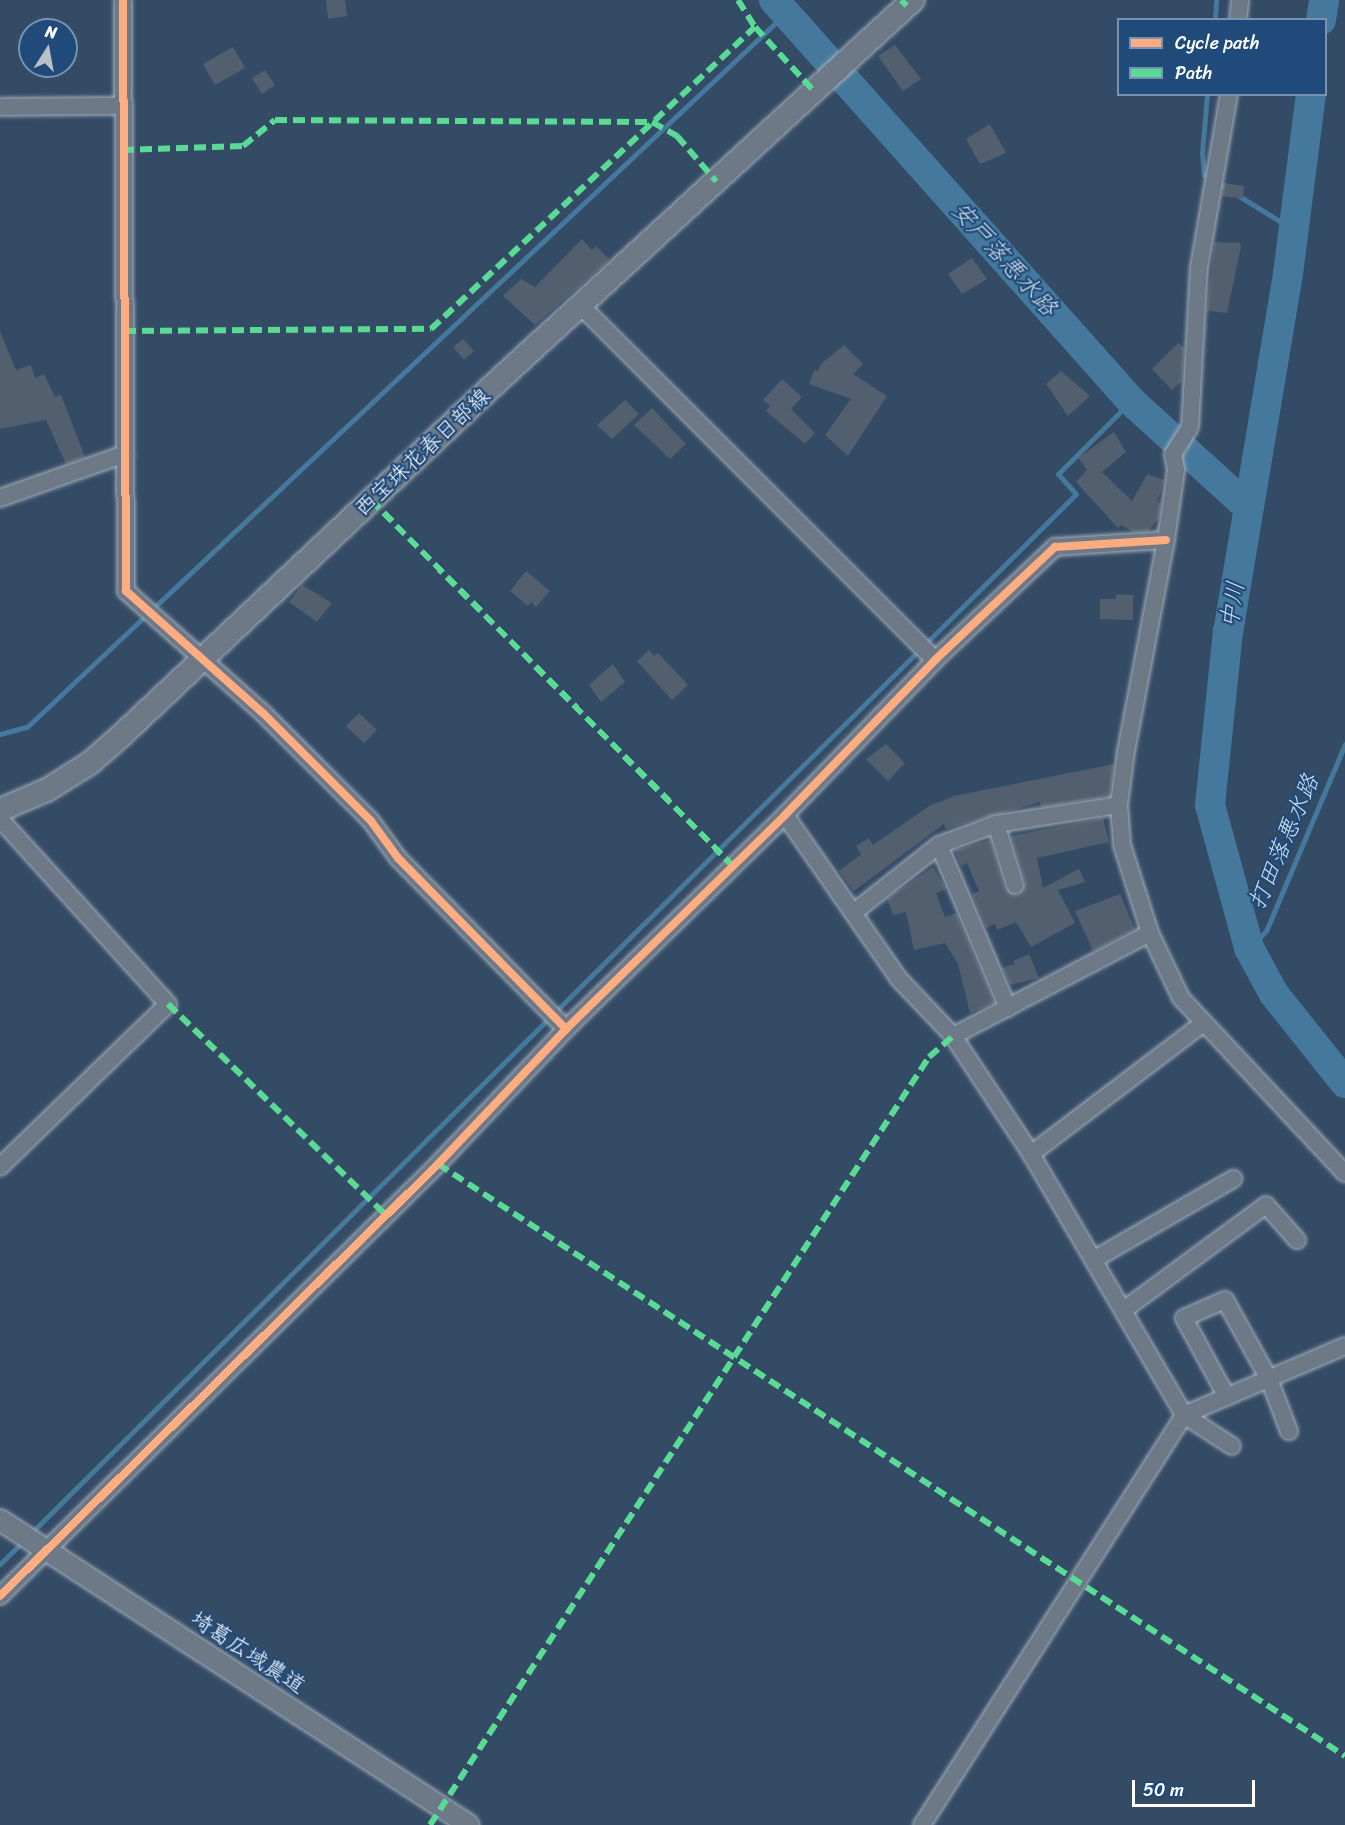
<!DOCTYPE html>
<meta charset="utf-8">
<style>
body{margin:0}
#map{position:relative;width:1345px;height:1825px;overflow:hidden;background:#344b65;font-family:Sriracha,"Klee One",sans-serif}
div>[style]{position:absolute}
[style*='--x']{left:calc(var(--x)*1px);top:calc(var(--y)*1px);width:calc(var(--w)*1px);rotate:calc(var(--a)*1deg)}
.stream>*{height:5px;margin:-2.5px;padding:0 2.5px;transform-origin:2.5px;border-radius:2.5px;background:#44789d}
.river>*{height:30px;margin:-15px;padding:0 15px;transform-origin:15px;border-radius:15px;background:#44789d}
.building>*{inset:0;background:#525f6e}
.roads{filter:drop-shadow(0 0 2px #a4aeba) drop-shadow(0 0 2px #a4aeba)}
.minor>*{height:16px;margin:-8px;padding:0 8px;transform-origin:8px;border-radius:8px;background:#6d7986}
.tertiary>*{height:20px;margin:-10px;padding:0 10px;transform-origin:10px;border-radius:10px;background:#6d7986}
.secondary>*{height:22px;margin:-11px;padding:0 11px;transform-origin:11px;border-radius:11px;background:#6d7986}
.quiet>*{height:6px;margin-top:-3px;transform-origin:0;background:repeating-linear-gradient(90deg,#5adb95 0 12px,transparent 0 18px)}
.cycleway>*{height:8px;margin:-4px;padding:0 4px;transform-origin:4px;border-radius:4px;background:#ffac80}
span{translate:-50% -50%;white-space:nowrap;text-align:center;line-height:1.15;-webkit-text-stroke:4.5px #1f4a7a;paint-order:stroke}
.street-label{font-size:22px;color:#fff}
.water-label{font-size:24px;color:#d1dee8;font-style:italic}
.legend{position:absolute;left:1117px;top:18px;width:210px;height:78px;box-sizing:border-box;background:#1f4a7a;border:2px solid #7992af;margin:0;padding:8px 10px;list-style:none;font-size:18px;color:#fff}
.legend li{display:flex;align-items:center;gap:12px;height:30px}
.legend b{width:30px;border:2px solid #7992af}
.north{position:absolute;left:18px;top:18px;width:60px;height:60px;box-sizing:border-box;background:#1f4a7a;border:2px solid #7992af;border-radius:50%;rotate:11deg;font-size:16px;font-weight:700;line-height:24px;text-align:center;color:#fff}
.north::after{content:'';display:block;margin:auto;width:21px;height:27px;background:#b8c0c9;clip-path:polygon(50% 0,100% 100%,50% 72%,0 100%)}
.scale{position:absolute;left:1132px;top:1780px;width:123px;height:27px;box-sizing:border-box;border:3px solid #fff;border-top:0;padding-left:8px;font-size:18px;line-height:21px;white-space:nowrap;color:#fff;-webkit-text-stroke:4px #1f4a7a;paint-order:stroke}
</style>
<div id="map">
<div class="stream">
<div style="--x:1215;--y:20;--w:20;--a:-87"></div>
<div style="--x:1207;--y:94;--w:59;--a:94.8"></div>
<div style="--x:1202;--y:153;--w:22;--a:85"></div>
<div style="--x:1204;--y:175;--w:29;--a:31"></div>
<div style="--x:1239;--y:196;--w:65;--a:31.7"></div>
<div style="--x:0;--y:734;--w:28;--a:-15"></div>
<div style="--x:27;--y:727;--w:1039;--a:-43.25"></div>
<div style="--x:1249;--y:948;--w:24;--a:-45"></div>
<div style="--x:1266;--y:931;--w:203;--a:-67.1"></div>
<div style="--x:0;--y:1564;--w:1517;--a:-44.84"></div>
<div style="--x:1076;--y:494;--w:27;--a:-132"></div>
<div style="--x:1058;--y:474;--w:103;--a:-45"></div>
</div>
<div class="river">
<div style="--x:774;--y:0;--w:537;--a:48.32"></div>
<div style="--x:1131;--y:401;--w:156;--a:42.2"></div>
<div style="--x:1321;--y:20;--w:20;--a:-81"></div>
<div style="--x:1311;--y:94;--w:181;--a:97.3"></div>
<div style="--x:1288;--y:274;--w:362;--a:99.5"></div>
<div style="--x:1228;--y:631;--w:175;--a:95.9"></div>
<div style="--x:1210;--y:805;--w:148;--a:74.7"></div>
<div style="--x:1249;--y:948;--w:52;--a:61.5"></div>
<div style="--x:1274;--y:994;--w:114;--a:51.4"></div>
</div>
<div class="building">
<div style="clip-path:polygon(326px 0,345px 0,347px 16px,328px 19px)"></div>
<div style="clip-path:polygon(895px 45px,921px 79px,903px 91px,878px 56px)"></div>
<div style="clip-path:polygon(233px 47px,245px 68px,215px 85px,203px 64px)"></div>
<div style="clip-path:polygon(265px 70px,275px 85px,262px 94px,252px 78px)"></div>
<div style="clip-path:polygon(990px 124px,1006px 153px,980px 164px,966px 139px)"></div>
<div style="clip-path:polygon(1224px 183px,1244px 186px,1243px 199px,1222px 196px)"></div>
<div style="clip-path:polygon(582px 239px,592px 250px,596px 246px,610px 260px,535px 325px,503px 296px,521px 279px,535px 287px)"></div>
<div style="clip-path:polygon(1214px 242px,1240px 243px,1241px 247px,1227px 313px,1207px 311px)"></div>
<div style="clip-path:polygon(972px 258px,987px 279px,962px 294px,948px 274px)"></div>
<div style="clip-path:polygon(0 331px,16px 370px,31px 365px,35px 378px,44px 374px,55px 397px,61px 395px,85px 457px,66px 464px,46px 420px,0 429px)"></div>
<div style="clip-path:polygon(463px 339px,474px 351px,464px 360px,453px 347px)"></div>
<div style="clip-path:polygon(1178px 343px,1184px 348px,1182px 381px,1172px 390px,1152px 369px)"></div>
<div style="clip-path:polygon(844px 345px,863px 364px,853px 374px,887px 396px,848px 456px,825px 435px,851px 399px,809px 384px,814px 370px,818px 371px,821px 364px)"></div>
<div style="clip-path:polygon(1061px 371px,1090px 396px,1068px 416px,1046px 384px)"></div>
<div style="clip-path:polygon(782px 379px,802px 397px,791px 409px,815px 433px,805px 444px,766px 411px,770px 406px,763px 400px)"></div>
<div style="clip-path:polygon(625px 400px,639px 414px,612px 439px,597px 425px)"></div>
<div style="clip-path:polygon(652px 408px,686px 444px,670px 459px,634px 425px)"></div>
<div style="clip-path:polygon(1114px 432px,1126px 452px,1102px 472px,1132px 501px,1147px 474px,1164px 480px,1157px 502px,1161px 503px,1159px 518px,1148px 531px,1133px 532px,1121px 525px,1118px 528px,1076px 482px,1087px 470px,1078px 458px)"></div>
<div style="clip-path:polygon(526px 571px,550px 591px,536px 607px,531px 602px,528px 606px,510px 591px)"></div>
<div style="clip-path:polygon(302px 585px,332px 603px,317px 622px,289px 602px)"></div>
<div style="clip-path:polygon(1116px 594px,1133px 595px,1133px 620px,1100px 619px,1100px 599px,1116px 599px)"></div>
<div style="clip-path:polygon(649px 650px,654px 656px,658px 653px,688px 685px,672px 700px,637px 661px)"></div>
<div style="clip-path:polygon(613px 664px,625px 682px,601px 702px,589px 685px)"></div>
<div style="clip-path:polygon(359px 713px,377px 730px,364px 743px,346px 726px)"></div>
<div style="clip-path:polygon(886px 744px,905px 763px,888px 781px,866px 759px)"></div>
<div style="clip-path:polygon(1114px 764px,1110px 796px,1041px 807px,1040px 802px,946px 829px,944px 824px,854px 891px,839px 871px,861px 854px,856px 846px,869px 838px,873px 845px,929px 806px,954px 796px)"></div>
<div style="clip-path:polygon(1103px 818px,1109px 842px,1037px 858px,1043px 888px,1079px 869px,1085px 882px,1058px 890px,1075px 923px,1031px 947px,1016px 922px,997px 930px,995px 924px,986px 928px,972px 894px,979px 891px,967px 863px,961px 866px,955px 850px,990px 840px,1005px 889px,1018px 895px,1025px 882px,1011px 836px)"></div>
<div style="clip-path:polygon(933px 867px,946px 889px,936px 893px,945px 917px,956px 913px,994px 1003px,970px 1013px,958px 964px,945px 943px,914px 950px,906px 912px,893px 915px,887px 899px)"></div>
<div style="clip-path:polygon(1120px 894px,1135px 929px,1093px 951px,1075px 911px)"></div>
<div style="clip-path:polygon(1029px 954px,1039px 978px,1010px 985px,1002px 968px,1015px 964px,1013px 961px)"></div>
</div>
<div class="roads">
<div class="minor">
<div style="--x:123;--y:0;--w:591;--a:89.71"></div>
<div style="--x:126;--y:591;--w:183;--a:41.7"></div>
<div style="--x:263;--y:713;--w:153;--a:45"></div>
<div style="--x:371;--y:821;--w:46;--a:53.9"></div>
<div style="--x:398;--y:858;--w:240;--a:45.5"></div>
<div style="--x:1238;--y:20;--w:20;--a:-84"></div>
<div style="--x:1229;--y:94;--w:176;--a:99.8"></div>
<div style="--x:1199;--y:267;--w:160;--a:93.2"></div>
<div style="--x:1190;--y:427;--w:32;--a:122"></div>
<div style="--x:1173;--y:454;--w:16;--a:79"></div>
<div style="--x:1176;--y:470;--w:71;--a:98.1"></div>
<div style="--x:1166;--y:540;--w:215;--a:100.7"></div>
<div style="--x:1126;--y:751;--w:54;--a:97.4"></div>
<div style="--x:1119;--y:805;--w:40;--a:85.7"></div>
<div style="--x:1122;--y:845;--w:92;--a:72.3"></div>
<div style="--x:1150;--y:933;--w:72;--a:64.5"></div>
<div style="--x:1181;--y:998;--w:240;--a:46.9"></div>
<div style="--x:0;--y:107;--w:121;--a:-0.5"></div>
<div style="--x:580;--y:305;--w:502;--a:45"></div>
<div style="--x:0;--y:498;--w:133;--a:-19.4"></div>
<div style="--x:785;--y:815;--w:200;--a:55.2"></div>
<div style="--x:899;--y:979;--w:79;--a:46.5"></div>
<div style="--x:953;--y:1036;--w:141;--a:56.5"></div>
<div style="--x:1031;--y:1154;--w:303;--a:59.6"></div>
<div style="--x:1184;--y:1415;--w:57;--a:32.9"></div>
<div style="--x:0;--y:819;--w:250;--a:47.8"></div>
<div style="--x:168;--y:1004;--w:234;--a:135.9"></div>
<div style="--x:996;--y:824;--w:64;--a:72.7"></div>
<div style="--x:939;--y:845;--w:177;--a:67.1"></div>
<div style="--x:853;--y:913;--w:110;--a:-38.3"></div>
<div style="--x:939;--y:845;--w:61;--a:-20.2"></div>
<div style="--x:996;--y:824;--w:124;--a:-8.8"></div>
<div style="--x:953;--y:1036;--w:222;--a:-27.6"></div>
<div style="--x:1031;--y:1154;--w:215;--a:-37.2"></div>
<div style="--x:1095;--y:1259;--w:160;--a:-30.1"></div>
<div style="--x:1125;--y:1309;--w:175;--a:-36.4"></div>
<div style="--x:1266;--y:1205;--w:47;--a:48.5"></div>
<div style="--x:1227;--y:1397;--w:90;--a:-118.6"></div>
<div style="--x:1184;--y:1318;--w:45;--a:-23.7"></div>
<div style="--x:1225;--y:1300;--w:90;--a:60.9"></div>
<div style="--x:1269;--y:1379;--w:56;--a:69"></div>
<div style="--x:0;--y:1596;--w:615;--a:-44.6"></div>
<div style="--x:438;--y:1164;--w:186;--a:-46.5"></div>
<div style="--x:566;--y:1029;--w:306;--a:-44.3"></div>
<div style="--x:785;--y:815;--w:216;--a:-45.9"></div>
<div style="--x:935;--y:660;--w:165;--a:-43.3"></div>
<div style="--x:1055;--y:547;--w:111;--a:-3.6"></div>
<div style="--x:922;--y:1825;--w:487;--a:-57.4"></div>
<div style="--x:1184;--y:1415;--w:175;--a:-23.2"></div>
</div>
<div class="tertiary">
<div style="--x:0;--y:1520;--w:559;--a:33.04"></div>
</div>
<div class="secondary">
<div style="--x:0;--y:810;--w:51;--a:-23.1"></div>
<div style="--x:47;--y:790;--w:51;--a:-32.1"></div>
<div style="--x:90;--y:763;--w:44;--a:-41.3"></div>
<div style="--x:123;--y:734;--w:500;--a:-43.3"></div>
<div style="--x:487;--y:391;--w:578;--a:-42.55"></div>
</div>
</div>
<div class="quiet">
<div style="--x:738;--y:0;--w:32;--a:58"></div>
<div style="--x:755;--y:27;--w:86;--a:47.4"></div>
<div style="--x:901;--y:0;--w:8;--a:45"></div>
<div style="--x:122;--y:150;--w:121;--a:-1.9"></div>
<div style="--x:243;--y:146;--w:41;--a:-39.1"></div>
<div style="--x:275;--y:120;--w:377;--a:0.3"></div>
<div style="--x:652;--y:122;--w:29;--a:29"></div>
<div style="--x:677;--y:136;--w:60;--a:49.1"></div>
<div style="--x:124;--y:331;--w:307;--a:-0.4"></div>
<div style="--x:431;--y:329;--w:443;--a:-43"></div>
<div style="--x:371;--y:500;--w:515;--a:45.31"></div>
<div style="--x:168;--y:1004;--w:301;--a:44.1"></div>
<div style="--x:438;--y:1164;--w:1083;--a:33.13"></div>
<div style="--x:430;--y:1825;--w:916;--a:-56.99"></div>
<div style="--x:929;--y:1057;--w:32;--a:-41"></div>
</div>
<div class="cycleway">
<div style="--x:123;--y:0;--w:591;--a:89.71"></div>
<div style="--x:126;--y:591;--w:183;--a:41.7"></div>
<div style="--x:263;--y:713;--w:153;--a:45"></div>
<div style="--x:371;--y:821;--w:46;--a:53.9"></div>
<div style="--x:398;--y:858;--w:240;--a:45.5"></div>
<div style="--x:0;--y:1596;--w:615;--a:-44.6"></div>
<div style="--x:438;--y:1164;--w:186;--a:-46.5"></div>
<div style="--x:566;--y:1029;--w:306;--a:-44.3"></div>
<div style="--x:785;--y:815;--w:216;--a:-45.9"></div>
<div style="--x:935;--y:660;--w:165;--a:-43.3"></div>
<div style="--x:1055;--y:547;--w:111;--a:-3.6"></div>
</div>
<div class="street-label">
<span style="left:422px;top:452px;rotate:-43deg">西宝珠花春日部線</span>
<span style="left:248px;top:1652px;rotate:33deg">埼葛広域農道</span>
</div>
<div class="water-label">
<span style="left:1004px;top:259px;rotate:48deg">安戸落悪水路</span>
<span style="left:1233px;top:605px;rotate:-81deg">中川</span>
<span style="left:1284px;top:842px;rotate:-67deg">打田落悪水路</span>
</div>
<ul class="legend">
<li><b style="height:8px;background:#ffac80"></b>Cycle path</li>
<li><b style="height:8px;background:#5adb95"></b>Path</li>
</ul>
<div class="north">N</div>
<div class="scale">50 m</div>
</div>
